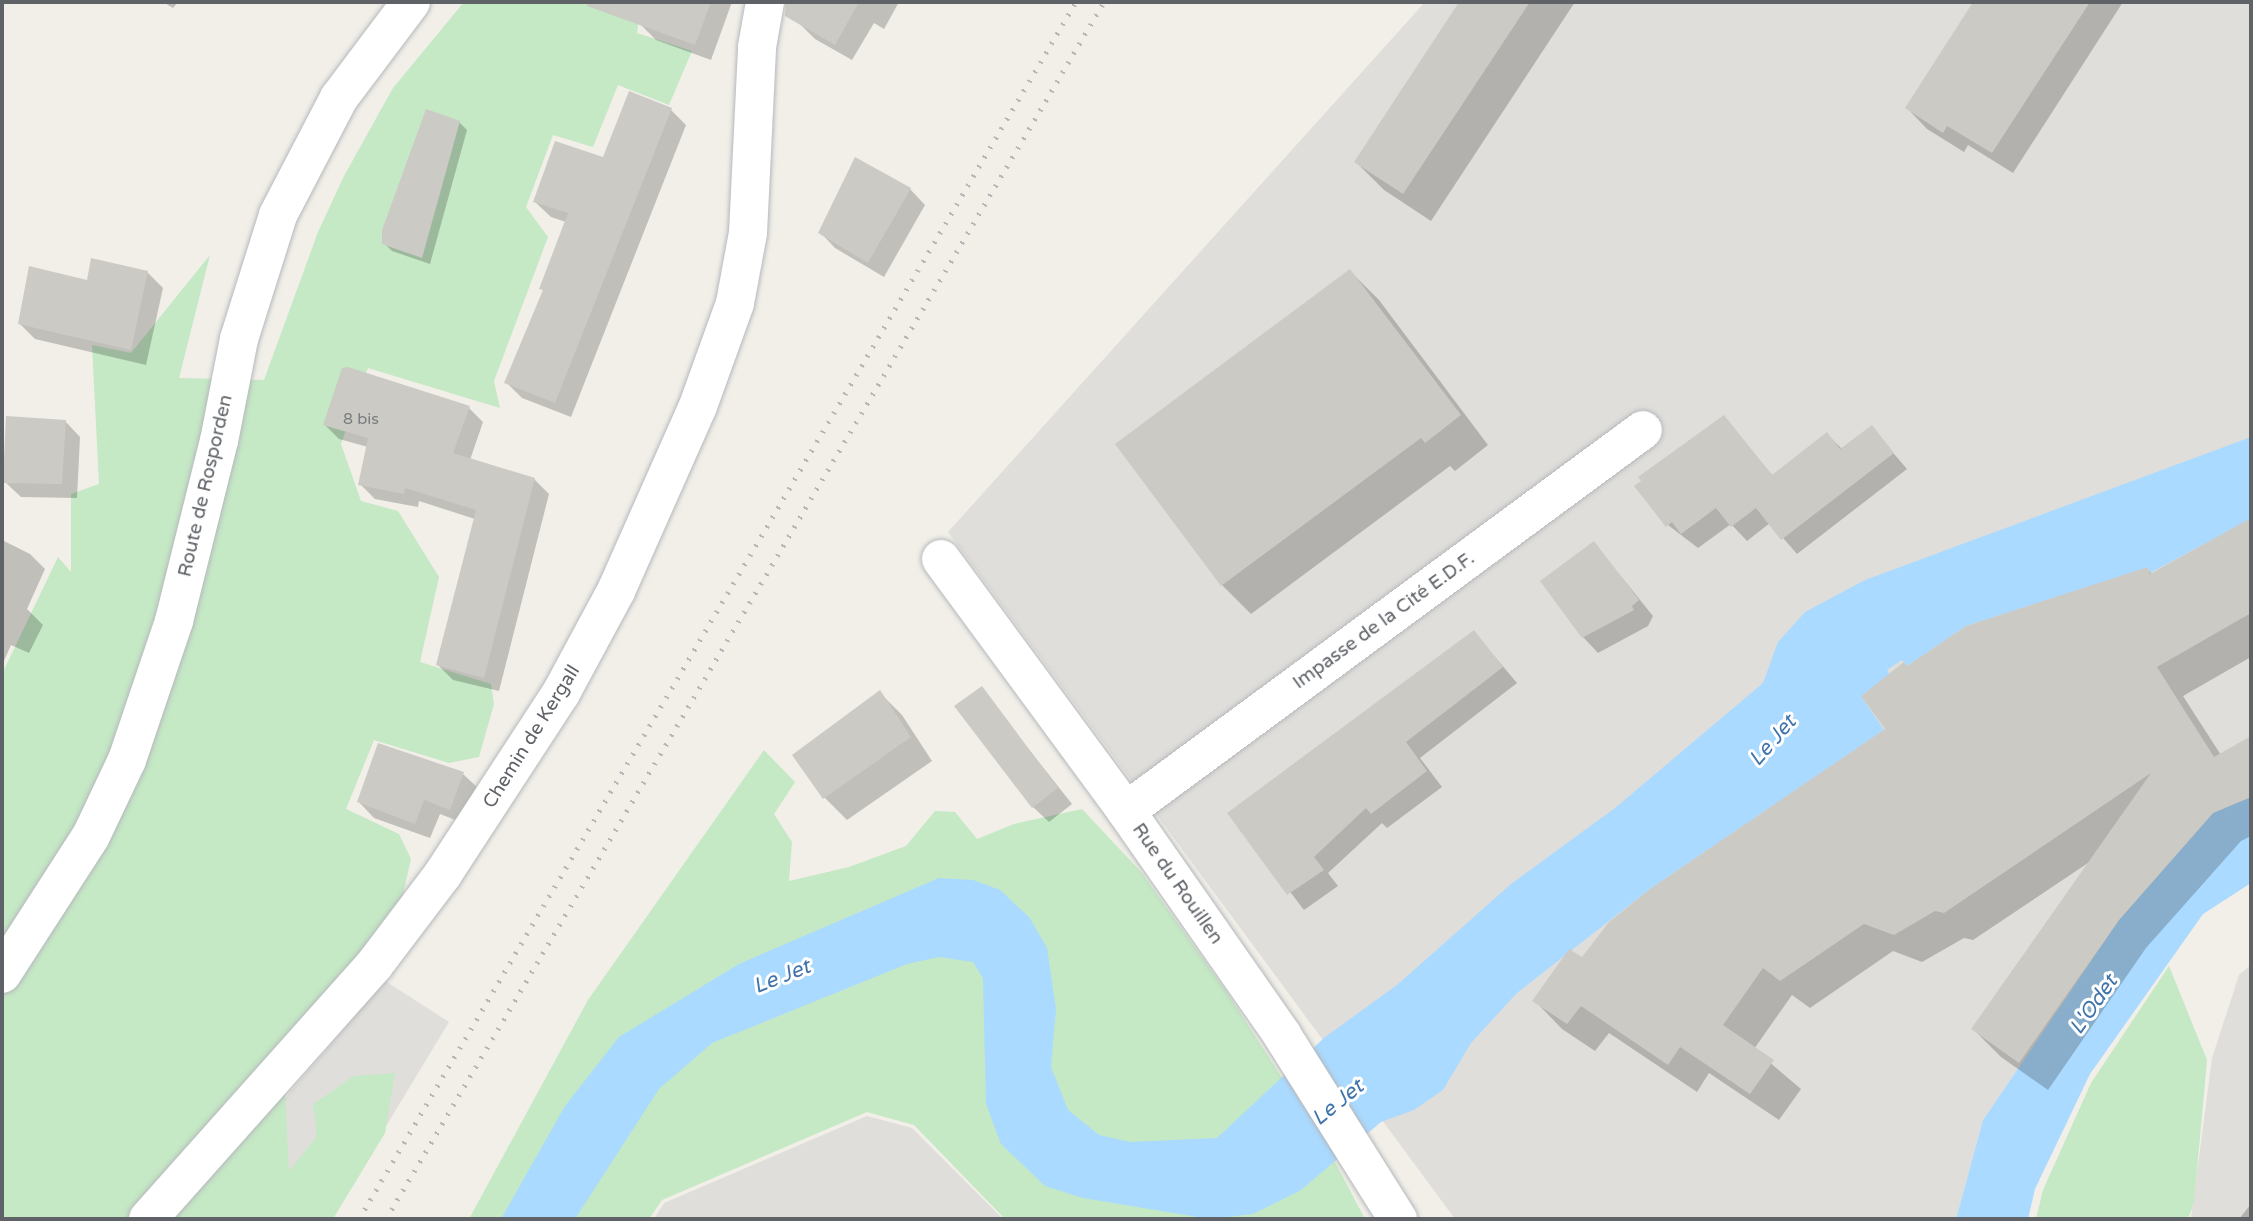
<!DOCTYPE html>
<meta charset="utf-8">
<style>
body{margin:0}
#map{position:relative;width:2253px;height:1221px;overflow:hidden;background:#f1efe8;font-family:"Varela Round",sans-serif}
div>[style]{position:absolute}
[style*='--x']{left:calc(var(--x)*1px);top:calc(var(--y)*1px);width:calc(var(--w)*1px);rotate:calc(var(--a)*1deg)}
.industrial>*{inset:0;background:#e0deda}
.green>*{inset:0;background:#c5e8c5}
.water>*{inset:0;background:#aadaff}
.shadow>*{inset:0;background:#0003}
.building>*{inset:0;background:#cccac5}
.roads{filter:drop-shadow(0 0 2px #b5b8bc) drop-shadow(0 0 2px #b5b8bc)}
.minor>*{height:38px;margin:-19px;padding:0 19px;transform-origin:19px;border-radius:19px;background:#fff}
.secondary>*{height:38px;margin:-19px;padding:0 19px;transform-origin:19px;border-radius:19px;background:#fff}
.rail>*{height:5px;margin-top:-2.5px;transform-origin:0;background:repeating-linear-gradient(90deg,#b6b7b8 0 2px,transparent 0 11px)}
span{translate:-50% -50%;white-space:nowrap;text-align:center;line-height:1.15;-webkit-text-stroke:6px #fff;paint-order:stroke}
.number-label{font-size:16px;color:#7a7d7f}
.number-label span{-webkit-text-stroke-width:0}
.street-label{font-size:19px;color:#5f6368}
.water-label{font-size:21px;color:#4174aa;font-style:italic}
.frame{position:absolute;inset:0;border:4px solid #5f6368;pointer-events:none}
</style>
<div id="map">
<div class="industrial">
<div style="clip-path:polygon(1425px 2px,2251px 2px,2251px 797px,2213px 813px,2119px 920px,1983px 1120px,1956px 1219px,1455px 1219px,948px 532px)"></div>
<div style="clip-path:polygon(2251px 965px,2251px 1219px,2191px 1219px,2212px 1058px,2239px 975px)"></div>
<div style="clip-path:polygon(385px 981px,449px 1022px,330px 1219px,182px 1219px)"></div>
<div style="clip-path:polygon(867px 1116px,912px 1128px,1003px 1219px,654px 1219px,664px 1203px)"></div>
</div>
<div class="green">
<div style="clip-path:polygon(464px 2px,641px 2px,637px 33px,692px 51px,669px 105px,618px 85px,593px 147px,553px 135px,526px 207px,548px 237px,494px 381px,500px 408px,368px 368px,341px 444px,361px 501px,398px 511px,439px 577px,420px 662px,491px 684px,494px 704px,479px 757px,449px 763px,374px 740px,346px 809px,399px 834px,411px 859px,399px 911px,285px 1091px,289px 1171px,317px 1136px,313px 1104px,354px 1076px,395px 1073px,385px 1133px,333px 1219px,2px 1219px,2px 674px,58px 557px,71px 572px,71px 494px,99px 484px,92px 345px,131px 353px,210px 255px,179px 378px,264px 380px,318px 232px,344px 176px,393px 88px)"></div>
<div style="clip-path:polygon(764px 750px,795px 782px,774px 814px,792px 842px,789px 881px,849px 867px,906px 846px,935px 811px,955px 812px,977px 839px,1014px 824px,1082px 809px,1142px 873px,1226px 991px,1328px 1149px,1365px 1219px,1005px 1219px,914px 1125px,867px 1112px,662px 1200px,649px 1219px,469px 1219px,588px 1000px)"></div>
<div style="clip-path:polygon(2169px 966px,2207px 1060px,2194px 1203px,2188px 1219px,2036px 1219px,2043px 1190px,2091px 1083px)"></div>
</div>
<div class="water">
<div style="clip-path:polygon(2251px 437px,2251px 519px,2150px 573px,2148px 568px,1966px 626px,1907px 666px,1902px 660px,1887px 670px,1891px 676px,1861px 696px,1884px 730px,1650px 889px,1517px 993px,1471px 1043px,1443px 1090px,1414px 1110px,1381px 1122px,1301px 1190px,1253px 1214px,1210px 1219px,1083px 1198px,1045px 1186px,1001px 1144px,986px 1104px,983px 978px,973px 962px,939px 957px,907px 964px,712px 1043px,659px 1089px,575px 1219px,501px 1219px,565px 1106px,619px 1037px,739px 964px,939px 878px,973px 880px,1000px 890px,1029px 917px,1047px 948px,1056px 1009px,1051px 1067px,1068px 1110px,1099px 1135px,1130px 1142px,1217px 1138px,1325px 1037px,1397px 985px,1511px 884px,1615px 808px,1763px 683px,1778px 642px,1805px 612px,1865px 580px)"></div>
<div style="clip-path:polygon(2251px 797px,2251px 883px,2203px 914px,2090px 1074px,2035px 1189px,2028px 1219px,1956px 1219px,1983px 1120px,2119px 920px,2213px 813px)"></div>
</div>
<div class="shadow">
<div style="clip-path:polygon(163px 2px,178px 2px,173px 8px)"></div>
<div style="clip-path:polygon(649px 2px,732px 2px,711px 60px,656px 40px,641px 25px)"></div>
<div style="clip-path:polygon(811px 2px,899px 2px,884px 29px,874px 23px,852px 60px,815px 39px,798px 22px)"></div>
<div style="clip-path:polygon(1461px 2px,1575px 2px,1431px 221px,1384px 190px,1356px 162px)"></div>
<div style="clip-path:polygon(1974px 2px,2123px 2px,2013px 173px,1968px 145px,1964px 152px,1927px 129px,1907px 108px)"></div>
<div style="clip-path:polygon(671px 110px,686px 125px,571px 417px,522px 398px,506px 382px,544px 292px,541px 288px,566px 222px,551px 217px,535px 202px,604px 160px)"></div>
<div style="clip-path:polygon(459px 122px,467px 130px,430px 264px,392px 251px,384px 243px)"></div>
<div style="clip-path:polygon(855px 159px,910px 189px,925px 205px,884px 277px,835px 248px,820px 232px)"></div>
<div style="clip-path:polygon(1350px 271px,1379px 300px,1488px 445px,1455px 471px,1450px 466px,1251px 614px,1222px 585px)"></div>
<div style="clip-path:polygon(147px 272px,163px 288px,146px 365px,35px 339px,20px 324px,88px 282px)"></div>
<div style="clip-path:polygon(469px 408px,483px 422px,470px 460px,534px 479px,549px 494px,499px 691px,453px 680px,438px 665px,475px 519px,419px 501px,418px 507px,375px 499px,360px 484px,368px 447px,339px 439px,325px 425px)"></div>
<div style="clip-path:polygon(1723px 417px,1773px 476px,1827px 434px,1842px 449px,1872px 428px,1907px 469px,1797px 554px,1770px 523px,1747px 541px,1731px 524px,1698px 548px,1668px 525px)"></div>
<div style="clip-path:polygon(65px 421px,80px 437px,77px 498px,21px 497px,5px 482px)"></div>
<div style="clip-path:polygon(2251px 520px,2251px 657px,2183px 696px,2221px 755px,2251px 737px,2251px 836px,2241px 841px,2146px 948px,2048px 1090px,2001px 1057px,1973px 1029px,2091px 861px,1973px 940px,1964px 938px,1922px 962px,1893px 951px,1810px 1008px,1792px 995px,1754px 1049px,1801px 1089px,1779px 1120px,1709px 1073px,1697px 1092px,1609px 1033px,1595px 1051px,1562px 1029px,1535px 1001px,1887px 729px,1907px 668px,2147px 569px,2153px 575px)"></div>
<div style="clip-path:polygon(2px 540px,30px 554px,45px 569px,27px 609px,43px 625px,29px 653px,11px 645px,3px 663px)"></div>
<div style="clip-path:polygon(1594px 543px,1653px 616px,1648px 626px,1598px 653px,1583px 637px)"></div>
<div style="clip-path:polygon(1474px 632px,1517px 683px,1420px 758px,1442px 787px,1387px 828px,1382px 823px,1328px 873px,1338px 886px,1304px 910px,1230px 813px)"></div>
<div style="clip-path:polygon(981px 689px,1072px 804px,1049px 822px,1033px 807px)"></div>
<div style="clip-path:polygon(880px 693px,902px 715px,932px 761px,847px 820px,824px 797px)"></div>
<div style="clip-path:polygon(463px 774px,479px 789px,466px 824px,440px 814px,430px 838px,374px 818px,359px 802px)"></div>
<div style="clip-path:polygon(2251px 1204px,2251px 1219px,2239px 1219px)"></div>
</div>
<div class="building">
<div style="clip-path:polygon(588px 2px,711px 2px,695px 45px,587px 6px)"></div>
<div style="clip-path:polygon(786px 2px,859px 2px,835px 45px,785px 16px)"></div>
<div style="clip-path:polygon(1459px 2px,1530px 2px,1403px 194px,1354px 162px)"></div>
<div style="clip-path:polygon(1973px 2px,2090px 2px,1992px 153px,1947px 126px,1943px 133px,1905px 108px)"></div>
<div style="clip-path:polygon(629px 91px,672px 108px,555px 403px,504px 383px,543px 290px,539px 289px,568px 213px,533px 202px,555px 141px,603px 157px)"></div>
<div style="clip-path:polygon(426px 109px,460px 121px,422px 258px,382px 244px,382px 230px)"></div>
<div style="clip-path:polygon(855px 157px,911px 188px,868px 263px,818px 233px)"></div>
<div style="clip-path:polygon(91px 258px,148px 271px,131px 350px,18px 324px,29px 266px,87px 280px)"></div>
<div style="clip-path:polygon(1350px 269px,1461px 415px,1425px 443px,1421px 438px,1221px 586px,1115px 444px)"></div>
<div style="clip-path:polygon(348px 367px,470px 406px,453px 453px,535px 478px,484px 678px,436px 665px,476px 510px,405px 488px,404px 494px,358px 485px,368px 438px,323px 425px,342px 368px)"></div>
<div style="clip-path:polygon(1724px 415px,1772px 475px,1827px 432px,1840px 449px,1872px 425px,1894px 453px,1781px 540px,1756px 508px,1731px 527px,1716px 508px,1681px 534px,1672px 522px,1666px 527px,1634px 486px,1641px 481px,1638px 477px)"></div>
<div style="clip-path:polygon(6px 416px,66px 420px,62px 484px,3px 483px)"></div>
<div style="clip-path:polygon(2251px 518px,2251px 613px,2157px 667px,2214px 757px,2251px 736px,2251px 797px,2213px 813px,2119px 920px,2019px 1063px,1971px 1029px,2151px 773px,1944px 913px,1935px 911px,1894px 935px,1864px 924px,1780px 981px,1763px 968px,1723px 1025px,1774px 1060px,1750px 1094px,1680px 1047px,1668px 1065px,1581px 1006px,1567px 1024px,1532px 1001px,1569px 949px,1582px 957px,1609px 922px,1650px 889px,1885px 729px,1861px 696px,1904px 662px,1907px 666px,1966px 626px,2148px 567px,2150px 574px)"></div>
<div style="clip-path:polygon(1594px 541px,1639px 600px,1632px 606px,1634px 610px,1582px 638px,1540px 581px)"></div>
<div style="clip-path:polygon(1474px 630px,1503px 667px,1406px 742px,1427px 771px,1371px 814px,1366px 808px,1314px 857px,1324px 870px,1287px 895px,1227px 813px)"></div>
<div style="clip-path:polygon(982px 686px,1058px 788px,1032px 808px,954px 706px)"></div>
<div style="clip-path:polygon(880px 690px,911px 737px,823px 799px,792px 755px)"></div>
<div style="clip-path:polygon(378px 743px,464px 772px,450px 810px,424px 800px,415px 824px,357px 802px)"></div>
</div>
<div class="roads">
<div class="minor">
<div style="--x:941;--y:559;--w:313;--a:53.7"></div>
<div style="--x:1126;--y:811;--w:273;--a:55.1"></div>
<div style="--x:1282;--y:1035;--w:218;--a:57.8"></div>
<div style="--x:1126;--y:811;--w:642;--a:-36.39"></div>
<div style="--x:148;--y:1219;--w:341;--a:-48.3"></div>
<div style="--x:375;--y:964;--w:113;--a:-52.9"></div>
<div style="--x:443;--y:874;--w:216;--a:-56.9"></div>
<div style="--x:561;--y:693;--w:116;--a:-61.7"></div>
<div style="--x:616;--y:591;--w:202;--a:-66.1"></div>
<div style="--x:698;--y:406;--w:109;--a:-70.2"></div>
<div style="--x:735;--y:303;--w:71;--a:-79.5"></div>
<div style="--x:748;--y:233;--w:186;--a:-87.2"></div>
<div style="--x:757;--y:47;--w:46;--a:-79.9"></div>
</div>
<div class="secondary">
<div style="--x:2;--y:974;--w:164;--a:-57.2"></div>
<div style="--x:91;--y:836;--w:84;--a:-64.7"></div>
<div style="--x:127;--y:760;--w:147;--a:-71.3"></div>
<div style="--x:174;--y:621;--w:186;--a:-76"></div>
<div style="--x:219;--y:441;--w:104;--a:-78.9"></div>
<div style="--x:239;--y:339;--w:130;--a:-72.5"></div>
<div style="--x:278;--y:215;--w:132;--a:-62.5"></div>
<div style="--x:339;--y:98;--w:120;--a:-53.1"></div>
</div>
</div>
<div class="rail">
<div style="--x:359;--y:1219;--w:1413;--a:-59.5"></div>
<div style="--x:386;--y:1219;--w:1413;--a:-59.46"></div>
</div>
<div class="number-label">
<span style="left:361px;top:419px">8 bis</span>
</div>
<div class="street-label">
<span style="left:206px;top:486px;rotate:-77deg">Route de Rosporden</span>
<span style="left:1384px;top:621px;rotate:-36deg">Impasse de la Cité E.D.F.</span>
<span style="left:532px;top:737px;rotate:-58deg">Chemin de Kergall</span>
<span style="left:1177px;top:884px;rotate:55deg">Rue du Rouillen</span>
</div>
<div class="water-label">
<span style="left:1773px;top:741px;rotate:-49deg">Le Jet</span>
<span style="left:782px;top:977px;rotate:-22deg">Le Jet</span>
<span style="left:2094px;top:1005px;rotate:-55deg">L'Odet</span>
<span style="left:1338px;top:1103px;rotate:-39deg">Le Jet</span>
</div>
<div class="frame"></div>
</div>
